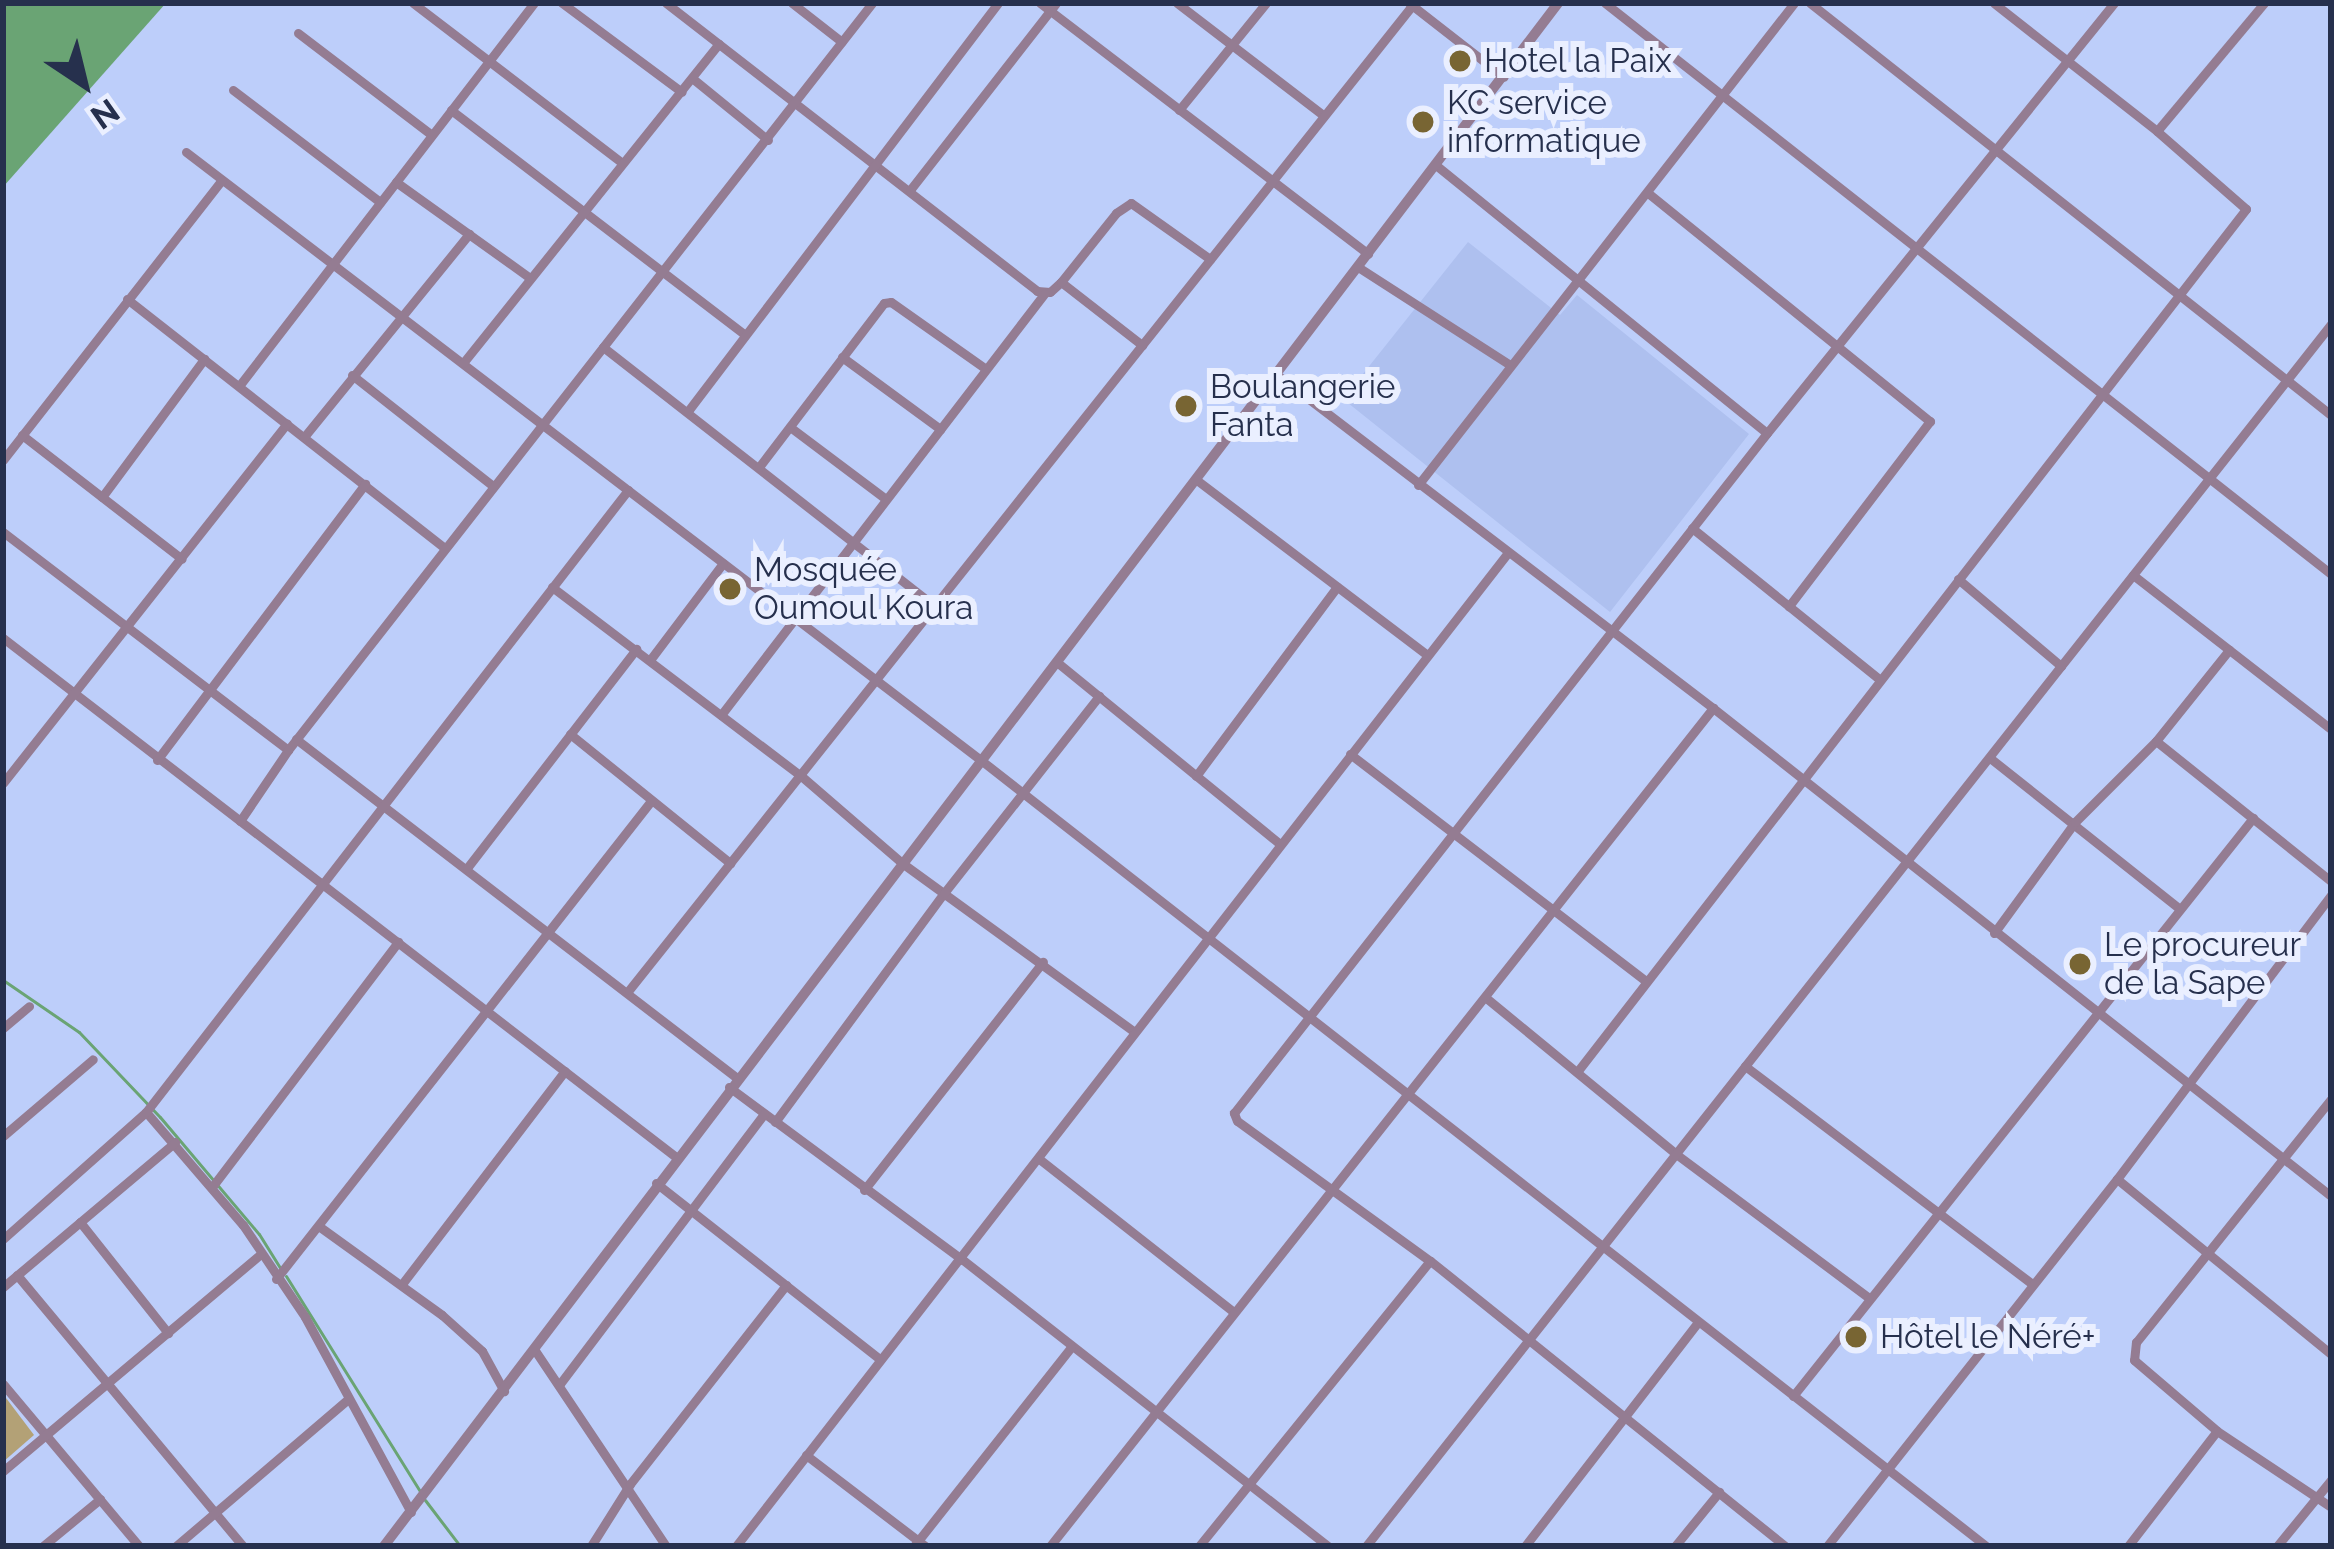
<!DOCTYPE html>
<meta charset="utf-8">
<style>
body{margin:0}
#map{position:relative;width:2334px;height:1549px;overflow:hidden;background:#bdcefa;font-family:Raleway,sans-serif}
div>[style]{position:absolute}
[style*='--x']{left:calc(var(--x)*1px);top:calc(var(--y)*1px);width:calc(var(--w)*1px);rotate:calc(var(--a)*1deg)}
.built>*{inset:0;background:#aec0ef}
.green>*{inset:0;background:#b3a176}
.water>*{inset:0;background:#6aa474}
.stream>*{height:3px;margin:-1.5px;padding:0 1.5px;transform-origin:1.5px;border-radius:1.5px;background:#6aa474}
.minor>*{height:9px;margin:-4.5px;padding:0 4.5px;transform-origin:4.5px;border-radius:4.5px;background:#947c92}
.tertiary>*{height:10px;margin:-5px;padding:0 5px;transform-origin:5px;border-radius:5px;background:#947c92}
.dots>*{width:33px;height:33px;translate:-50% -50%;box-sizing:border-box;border:6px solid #eaefff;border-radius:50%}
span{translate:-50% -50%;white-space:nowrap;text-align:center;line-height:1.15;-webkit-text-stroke:12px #eaefff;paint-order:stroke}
.poi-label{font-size:33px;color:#26304d}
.left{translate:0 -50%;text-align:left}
.frame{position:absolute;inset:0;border:6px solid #26304d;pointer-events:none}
.north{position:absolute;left:24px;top:24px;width:120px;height:120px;-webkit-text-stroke:9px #eaefff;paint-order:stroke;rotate:145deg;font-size:33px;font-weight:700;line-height:48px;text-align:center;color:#26304d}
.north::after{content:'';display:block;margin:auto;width:42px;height:54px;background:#26304d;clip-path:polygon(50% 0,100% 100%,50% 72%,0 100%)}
</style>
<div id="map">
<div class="built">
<div style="clip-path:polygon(1468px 242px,1560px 315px,1577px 295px,1749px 434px,1610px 612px,1343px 399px)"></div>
</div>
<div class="green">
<div style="clip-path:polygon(3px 1394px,34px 1435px,3px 1462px)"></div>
</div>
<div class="water">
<div style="clip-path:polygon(3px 3px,166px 3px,3px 187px)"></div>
</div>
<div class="stream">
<div style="--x:3;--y:980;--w:92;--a:34.4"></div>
<div style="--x:79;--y:1032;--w:117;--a:46.4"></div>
<div style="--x:160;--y:1117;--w:153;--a:49.8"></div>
<div style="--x:259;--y:1234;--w:40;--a:58"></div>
<div style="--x:286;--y:1276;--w:253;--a:58.1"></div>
<div style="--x:425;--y:1500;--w:58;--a:52.7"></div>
</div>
<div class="minor">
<div style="--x:413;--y:3;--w:263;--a:37.4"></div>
<div style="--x:562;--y:3;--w:149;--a:36.6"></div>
<div style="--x:666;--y:3;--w:470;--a:37.8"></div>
<div style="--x:1037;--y:291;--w:13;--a:4"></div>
<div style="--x:1050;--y:292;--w:15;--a:-42"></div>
<div style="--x:1061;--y:282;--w:103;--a:37.9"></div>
<div style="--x:792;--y:3;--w:63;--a:38"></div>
<div style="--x:1040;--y:3;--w:413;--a:37.4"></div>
<div style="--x:1177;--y:3;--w:185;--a:37.5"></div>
<div style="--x:1409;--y:3;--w:120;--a:37.9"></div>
<div style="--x:1605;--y:3;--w:924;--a:38.19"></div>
<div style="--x:1810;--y:3;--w:664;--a:38.34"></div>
<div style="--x:298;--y:33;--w:168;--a:37.3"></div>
<div style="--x:692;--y:78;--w:98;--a:39.2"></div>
<div style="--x:233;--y:90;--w:185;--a:37.3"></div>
<div style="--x:451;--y:110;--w:370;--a:37.4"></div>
<div style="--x:1179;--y:110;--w:138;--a:-50.9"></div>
<div style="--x:2157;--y:131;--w:167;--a:-50.1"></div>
<div style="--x:186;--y:152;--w:1002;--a:37.42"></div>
<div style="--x:982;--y:761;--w:1274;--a:38.02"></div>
<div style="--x:1437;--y:166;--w:424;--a:39"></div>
<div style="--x:396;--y:182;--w:165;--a:35.6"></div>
<div style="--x:910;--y:190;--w:237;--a:-52"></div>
<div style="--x:1648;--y:193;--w:363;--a:39"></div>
<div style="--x:1930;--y:421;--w:233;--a:127.3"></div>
<div style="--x:1358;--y:267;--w:181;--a:32.8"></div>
<div style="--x:1061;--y:282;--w:88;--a:-51.4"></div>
<div style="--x:1116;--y:213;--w:18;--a:-34"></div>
<div style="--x:1131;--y:203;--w:97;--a:35.3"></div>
<div style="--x:127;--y:299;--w:404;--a:38.1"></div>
<div style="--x:603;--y:347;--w:421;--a:38"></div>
<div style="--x:842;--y:357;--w:122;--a:36.3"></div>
<div style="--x:463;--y:363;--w:409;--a:-51.3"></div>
<div style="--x:1276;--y:374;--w:550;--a:37.39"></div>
<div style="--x:1713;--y:708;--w:787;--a:38.3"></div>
<div style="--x:352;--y:375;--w:179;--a:38.2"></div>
<div style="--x:239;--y:386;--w:483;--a:-52.4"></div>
<div style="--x:688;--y:411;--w:512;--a:-52.77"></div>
<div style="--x:790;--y:427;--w:120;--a:36.9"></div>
<div style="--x:22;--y:435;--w:202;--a:37.8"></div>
<div style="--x:304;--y:437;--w:262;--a:-50.9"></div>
<div style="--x:3;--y:460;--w:355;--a:-52"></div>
<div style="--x:759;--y:467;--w:206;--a:-52.7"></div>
<div style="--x:884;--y:303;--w:7;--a:-8"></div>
<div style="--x:891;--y:302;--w:116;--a:35.2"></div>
<div style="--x:1198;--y:481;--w:288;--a:37.2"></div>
<div style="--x:1418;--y:485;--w:611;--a:-52.04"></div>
<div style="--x:102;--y:497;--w:172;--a:-53.5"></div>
<div style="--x:1692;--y:528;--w:240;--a:38.9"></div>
<div style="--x:3;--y:532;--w:359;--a:37.4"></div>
<div style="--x:2133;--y:575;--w:251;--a:37.9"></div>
<div style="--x:1958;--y:579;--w:135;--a:40.2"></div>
<div style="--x:552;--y:587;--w:311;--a:37.2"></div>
<div style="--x:800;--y:775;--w:135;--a:40.8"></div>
<div style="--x:902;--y:863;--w:286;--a:36"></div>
<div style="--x:3;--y:638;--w:850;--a:37.64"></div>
<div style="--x:650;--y:660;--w:121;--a:-53"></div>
<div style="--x:1058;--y:663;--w:286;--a:39.2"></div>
<div style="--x:721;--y:715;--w:531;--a:-52.5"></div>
<div style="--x:570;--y:734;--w:206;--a:38.9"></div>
<div style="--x:296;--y:739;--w:556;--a:37.55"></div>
<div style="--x:2156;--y:741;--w:224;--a:38.7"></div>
<div style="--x:1350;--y:754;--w:371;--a:37.5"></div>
<div style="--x:1990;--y:758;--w:239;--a:38.5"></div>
<div style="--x:157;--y:760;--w:346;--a:-53"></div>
<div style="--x:1196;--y:776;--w:236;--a:-53.3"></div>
<div style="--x:3;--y:783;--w:458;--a:-51.7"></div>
<div style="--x:240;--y:821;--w:86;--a:-55.9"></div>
<div style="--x:288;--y:750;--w:948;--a:-51.98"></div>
<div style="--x:467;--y:868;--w:277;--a:-52.3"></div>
<div style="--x:1994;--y:933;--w:137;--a:-53.9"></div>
<div style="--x:2075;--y:822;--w:115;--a:-45"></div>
<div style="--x:2156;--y:741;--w:117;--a:-51.3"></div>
<div style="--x:629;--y:990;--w:1261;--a:-51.5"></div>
<div style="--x:1485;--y:997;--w:247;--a:39.4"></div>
<div style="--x:1676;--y:1154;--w:241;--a:36.7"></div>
<div style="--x:3;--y:1028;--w:34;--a:-40"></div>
<div style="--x:1745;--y:1066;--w:360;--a:37.2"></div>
<div style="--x:1577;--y:1072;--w:1092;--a:-52.22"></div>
<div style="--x:2246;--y:209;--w:118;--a:-138.8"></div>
<div style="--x:2157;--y:131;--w:207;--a:-141.9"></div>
<div style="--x:729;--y:1087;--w:291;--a:36.5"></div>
<div style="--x:963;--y:1260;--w:464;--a:38.1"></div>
<div style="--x:2331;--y:1099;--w:312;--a:128.7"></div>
<div style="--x:2136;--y:1342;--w:18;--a:96"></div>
<div style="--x:2134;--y:1360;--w:109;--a:40.5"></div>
<div style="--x:2217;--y:1431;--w:137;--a:33.7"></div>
<div style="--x:146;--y:1112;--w:149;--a:49.4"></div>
<div style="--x:243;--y:1225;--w:111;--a:56"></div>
<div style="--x:305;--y:1317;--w:222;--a:61.5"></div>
<div style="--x:775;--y:1122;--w:285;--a:-53.6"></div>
<div style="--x:944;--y:893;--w:251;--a:-51.8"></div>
<div style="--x:3;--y:1136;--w:118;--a:-40.5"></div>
<div style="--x:1038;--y:1158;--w:249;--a:38.2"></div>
<div style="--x:2117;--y:1179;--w:276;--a:39.3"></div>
<div style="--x:656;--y:1183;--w:285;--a:38.2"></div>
<div style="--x:212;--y:1187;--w:308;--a:-52.8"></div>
<div style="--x:864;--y:1190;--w:290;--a:-51.9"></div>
<div style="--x:80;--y:1222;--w:142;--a:51.6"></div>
<div style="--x:320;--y:1227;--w:150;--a:35.8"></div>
<div style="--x:442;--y:1315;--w:54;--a:42"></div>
<div style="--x:482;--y:1351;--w:46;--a:61.2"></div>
<div style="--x:3;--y:1239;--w:191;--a:-41.6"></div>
<div style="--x:146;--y:1112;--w:787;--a:-52.23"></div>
<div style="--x:17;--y:1275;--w:353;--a:50.2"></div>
<div style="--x:276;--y:1279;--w:608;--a:-51.89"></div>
<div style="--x:402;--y:1284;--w:268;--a:-52.6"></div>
<div style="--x:3;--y:1287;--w:225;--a:-40.1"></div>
<div style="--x:534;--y:1349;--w:237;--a:56.2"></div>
<div style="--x:3;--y:1384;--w:212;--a:50"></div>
<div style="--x:559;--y:1385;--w:340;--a:-52.9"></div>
<div style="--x:1793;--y:1396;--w:739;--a:-51.49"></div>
<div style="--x:806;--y:1455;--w:150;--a:37.4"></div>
<div style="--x:3;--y:1471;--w:337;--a:-40.1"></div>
<div style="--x:43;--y:1546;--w:74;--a:-39.5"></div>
<div style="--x:176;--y:1546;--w:226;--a:-40.5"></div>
<div style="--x:591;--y:1546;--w:73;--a:-57.8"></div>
<div style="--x:630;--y:1484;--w:253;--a:-51.9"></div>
<div style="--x:736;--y:1546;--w:1256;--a:-52.15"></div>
<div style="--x:914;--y:1546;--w:253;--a:-51.7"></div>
<div style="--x:1050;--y:1546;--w:1069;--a:-51.65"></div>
<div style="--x:1199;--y:1546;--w:367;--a:-51"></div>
<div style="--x:1366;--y:1546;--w:1557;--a:-51.7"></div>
<div style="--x:1525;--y:1546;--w:283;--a:-52.3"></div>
<div style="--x:1675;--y:1546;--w:70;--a:-50.8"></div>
<div style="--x:1785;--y:1546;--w:455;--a:-141.2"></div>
<div style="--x:1430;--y:1261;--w:238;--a:-144"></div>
<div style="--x:1237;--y:1121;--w:9;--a:-111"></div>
<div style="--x:1234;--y:1113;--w:864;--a:-51.91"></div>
<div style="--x:1767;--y:433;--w:553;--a:-51.1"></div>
<div style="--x:1827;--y:1546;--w:468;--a:-51.7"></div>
<div style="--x:2117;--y:1179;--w:356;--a:-53"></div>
<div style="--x:2128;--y:1546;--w:145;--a:-52.3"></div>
<div style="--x:2277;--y:1546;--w:85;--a:-50.7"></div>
</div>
<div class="tertiary">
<div style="--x:384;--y:1546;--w:1939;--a:-52.73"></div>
</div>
<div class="dots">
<div style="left:1460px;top:61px;background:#786533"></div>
<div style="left:1423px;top:122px;background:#786533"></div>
<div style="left:1186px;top:406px;background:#786533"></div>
<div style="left:730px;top:589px;background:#786533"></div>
<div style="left:2080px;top:964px;background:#786533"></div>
<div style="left:1856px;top:1337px;background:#786533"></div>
</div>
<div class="poi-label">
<span class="left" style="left:1484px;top:61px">Hotel la Paix</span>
<span class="left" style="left:1447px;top:122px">KC service<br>informatique</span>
<span class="left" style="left:1210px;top:406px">Boulangerie<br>Fanta</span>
<span class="left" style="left:754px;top:589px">Mosquée<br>Oumoul Koura</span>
<span class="left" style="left:2104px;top:964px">Le procureur<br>de la Sape</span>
<span class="left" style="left:1880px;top:1337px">Hôtel le Néré+</span>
</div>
<div class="frame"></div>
<div class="north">N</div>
</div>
